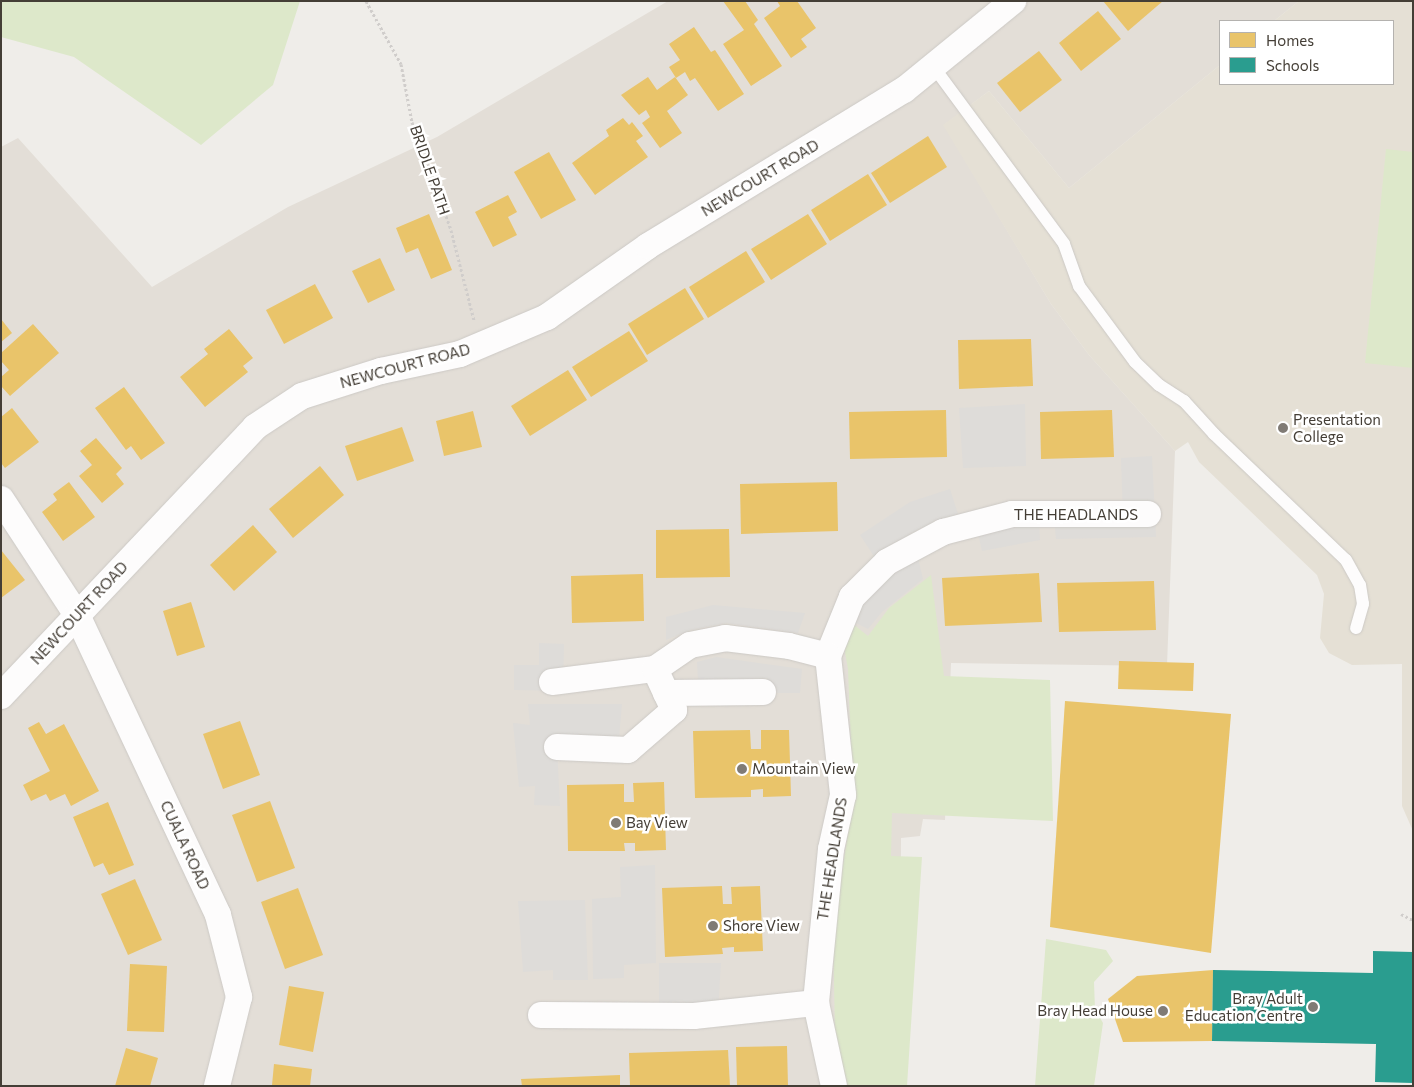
<!DOCTYPE html>
<style>
body{margin:0}
#map{position:relative;width:1414px;height:1087px;overflow:hidden;background:#efede9;font-family:Commissioner,sans-serif}
div>[style]{position:absolute}
[style*='--x']{left:calc(var(--x)*1px);top:calc(var(--y)*1px);width:calc(var(--w)*1px);rotate:calc(var(--a)*1deg)}
.residential>*{inset:0;background:#e3ded7}
.education>*{inset:0;background:#e5e0d5}
.green>*{inset:0;background:#dde8ca}
.parking>*{inset:0;background:#dedcd9}
.homes>*{inset:0;background:#e9c46a}
.schools>*{inset:0;background:#2a9d8f}
.path>*{height:3px;margin-top:-1.5px;transform-origin:0;background:repeating-linear-gradient(90deg,#d0cdcb 0 2.5px,transparent 0 5px)}
.roads{filter:drop-shadow(0 0 1px #ccc9c5) drop-shadow(0 0 1px #ccc9c5)}
.service>*{height:12px;margin:-6px;padding:0 6px;transform-origin:6px;border-radius:6px;background:#fdfcfc}
.minor>*{height:26px;margin:-13px;padding:0 13px;transform-origin:13px;border-radius:13px;background:#fdfcfc}
.dots>*{width:14px;height:14px;translate:-50% -50%;box-sizing:border-box;border:2px solid #fff;border-radius:50%}
span{translate:-50% -50%;white-space:nowrap;text-align:center;line-height:1.15;-webkit-text-stroke:5px #fff;paint-order:stroke}
.street-label{font-size:15px;color:#443e36}
.poi-label{font-size:15px;color:#443e36}
.left{translate:0 -50%;text-align:left}
.right{translate:-100% -50%;text-align:right}
.frame{position:absolute;inset:0;border:2px solid #443e36;pointer-events:none}
.legend{position:absolute;left:1219px;top:20px;width:175px;height:65px;box-sizing:border-box;background:#fff;border:1px solid #b4b2af;margin:0;padding:6px 9px;list-style:none;font-size:15px;color:#443e36}
.legend li{display:flex;align-items:center;gap:10px;height:25px}
.legend b{width:25px;border:1px solid #b4b2af}
</style>
<div id="map">
<div class="residential">
<div style="clip-path:polygon(668px 1px,1299px 1px,1274px 21px,1220px 21px,1220px 65px,1069px 188px,989px 91px,944px 125px,1051px 304px,1089px 355px,1175px 451px,1167px 666px,951px 663px,945px 820px,923px 819px,920px 836px,901px 838px,900px 1086px,1px 1086px,1px 147px,18px 138px,152px 287px,288px 207px,437px 137px)"></div>
</div>
<div class="education">
<div style="clip-path:polygon(1299px 1px,1413px 1px,1413px 831px,1402px 806px,1402px 664px,1352px 665px,1329px 653px,1320px 638px,1324px 594px,1317px 575px,1199px 462px,1188px 442px,1175px 451px,1089px 355px,1051px 304px,943px 125px,989px 91px,1069px 188px,1220px 65px,1220px 84px,1393px 84px,1393px 21px,1274px 21px)"></div>
</div>
<div class="green">
<div style="clip-path:polygon(1px 1px,300px 1px,273px 85px,201px 145px,74px 57px,1px 37px)"></div>
<div style="clip-path:polygon(1386px 149px,1413px 152px,1413px 368px,1365px 363px)"></div>
<div style="clip-path:polygon(931px 575px,944px 676px,1050px 680px,1053px 821px,892px 813px,891px 856px,922px 857px,907px 1086px,847px 1086px,835px 1034px,833px 930px,853px 800px,848px 669px,844px 647px,853px 624px,868px 636px,889px 608px)"></div>
<div style="clip-path:polygon(1046px 939px,1106px 950px,1113px 961px,1094px 982px,1095px 1009px,1103px 1023px,1094px 1086px,1035px 1086px)"></div>
</div>
<div class="parking">
<div style="clip-path:polygon(1025px 404px,1026px 466px,963px 468px,959px 408px)"></div>
<div style="clip-path:polygon(1152px 456px,1156px 537px,1056px 539px,1054px 519px,1123px 519px,1121px 458px)"></div>
<div style="clip-path:polygon(950px 489px,958px 514px,934px 521px,892px 544px,875px 558px,860px 535px,910px 502px)"></div>
<div style="clip-path:polygon(1039px 520px,1040px 540px,982px 551px,977px 529px)"></div>
<div style="clip-path:polygon(918px 558px,923px 579px,882px 612px,868px 629px,852px 621px,858px 605px,893px 570px)"></div>
<div style="clip-path:polygon(713px 605px,805px 613px,798px 633px,726px 623px,691px 630px,666px 640px,666px 617px)"></div>
<div style="clip-path:polygon(539px 643px,564px 644px,563px 691px,514px 690px,514px 665px,539px 665px)"></div>
<div style="clip-path:polygon(716px 657px,802px 669px,800px 693px,778px 693px,768px 689px,767px 678px,698px 681px,697px 662px)"></div>
<div style="clip-path:polygon(528px 704px,622px 704px,618px 750px,557px 747px,560px 806px,534px 805px,535px 786px,519px 787px,513px 723px,530px 725px)"></div>
<div style="clip-path:polygon(655px 865px,656px 963px,624px 965px,624px 978px,593px 979px,592px 899px,621px 897px,620px 867px)"></div>
<div style="clip-path:polygon(585px 900px,588px 980px,553px 980px,553px 970px,523px 972px,518px 901px)"></div>
<div style="clip-path:polygon(659px 963px,721px 963px,718px 1012px,659px 1016px)"></div>
</div>
<div class="homes">
<div style="clip-path:polygon(723px 1px,745px 1px,758px 20px,754px 24px,782px 66px,751px 86px,723px 44px,744px 30px)"></div>
<div style="clip-path:polygon(777px 1px,797px 1px,816px 28px,801px 39px,807px 47px,791px 58px,764px 18px,780px 6px)"></div>
<div style="clip-path:polygon(1103px 1px,1163px 1px,1128px 31px)"></div>
<div style="clip-path:polygon(1098px 11px,1121px 39px,1081px 71px,1059px 43px)"></div>
<div style="clip-path:polygon(694px 27px,711px 52px,715px 50px,744px 94px,718px 111px,695px 78px,690px 81px,685px 72px,676px 78px,669px 67px,680px 60px,669px 44px)"></div>
<div style="clip-path:polygon(1039px 51px,1062px 80px,1020px 112px,997px 83px)"></div>
<div style="clip-path:polygon(648px 77px,657px 90px,675px 77px,688px 95px,667px 111px,682px 133px,660px 148px,642px 123px,650px 117px,646px 110px,639px 115px,621px 95px)"></div>
<div style="clip-path:polygon(623px 118px,629px 125px,632px 122px,643px 136px,636px 141px,648px 157px,595px 195px,572px 163px,609px 136px,606px 130px)"></div>
<div style="clip-path:polygon(928px 136px,947px 167px,890px 203px,871px 173px)"></div>
<div style="clip-path:polygon(549px 152px,576px 200px,541px 219px,514px 172px)"></div>
<div style="clip-path:polygon(868px 174px,887px 205px,830px 241px,811px 210px)"></div>
<div style="clip-path:polygon(508px 195px,517px 212px,508px 217px,517px 235px,493px 247px,475px 212px)"></div>
<div style="clip-path:polygon(429px 214px,452px 270px,431px 279px,418px 248px,406px 253px,396px 228px)"></div>
<div style="clip-path:polygon(808px 214px,827px 244px,771px 280px,751px 249px)"></div>
<div style="clip-path:polygon(746px 251px,765px 282px,708px 318px,689px 287px)"></div>
<div style="clip-path:polygon(380px 258px,395px 290px,368px 303px,352px 271px)"></div>
<div style="clip-path:polygon(315px 284px,333px 318px,284px 344px,266px 310px)"></div>
<div style="clip-path:polygon(685px 288px,704px 319px,647px 355px,628px 324px)"></div>
<div style="clip-path:polygon(1px 319px,12px 333px,1px 342px)"></div>
<div style="clip-path:polygon(33px 324px,59px 353px,10px 396px,1px 386px,1px 377px,9px 370px,1px 361px,1px 353px)"></div>
<div style="clip-path:polygon(229px 329px,253px 358px,243px 366px,248px 372px,205px 407px,180px 377px,208px 354px,204px 349px)"></div>
<div style="clip-path:polygon(629px 331px,648px 361px,591px 397px,572px 367px)"></div>
<div style="clip-path:polygon(1031px 339px,1033px 386px,959px 389px,958px 340px)"></div>
<div style="clip-path:polygon(568px 370px,587px 400px,530px 436px,511px 406px)"></div>
<div style="clip-path:polygon(124px 387px,165px 443px,141px 460px,131px 446px,126px 450px,95px 408px)"></div>
<div style="clip-path:polygon(12px 408px,39px 442px,5px 468px,1px 463px,1px 417px)"></div>
<div style="clip-path:polygon(946px 410px,947px 457px,850px 459px,849px 412px)"></div>
<div style="clip-path:polygon(1112px 410px,1114px 457px,1041px 459px,1040px 412px)"></div>
<div style="clip-path:polygon(473px 411px,482px 447px,444px 456px,436px 421px)"></div>
<div style="clip-path:polygon(402px 427px,414px 461px,357px 481px,345px 446px)"></div>
<div style="clip-path:polygon(96px 438px,122px 468px,116px 474px,124px 484px,102px 503px,79px 476px,92px 465px,80px 451px)"></div>
<div style="clip-path:polygon(320px 466px,344px 495px,293px 538px,269px 509px)"></div>
<div style="clip-path:polygon(69px 482px,95px 517px,63px 541px,42px 512px,57px 500px,53px 494px)"></div>
<div style="clip-path:polygon(837px 482px,838px 531px,741px 534px,740px 484px)"></div>
<div style="clip-path:polygon(253px 525px,277px 552px,234px 591px,210px 565px)"></div>
<div style="clip-path:polygon(729px 529px,730px 577px,656px 578px,656px 530px)"></div>
<div style="clip-path:polygon(1px 550px,25px 580px,1px 598px)"></div>
<div style="clip-path:polygon(1039px 573px,1042px 622px,945px 626px,942px 578px)"></div>
<div style="clip-path:polygon(643px 574px,644px 621px,572px 623px,571px 576px)"></div>
<div style="clip-path:polygon(1154px 581px,1156px 630px,1059px 632px,1057px 583px)"></div>
<div style="clip-path:polygon(191px 602px,205px 647px,177px 656px,163px 611px)"></div>
<div style="clip-path:polygon(1119px 661px,1194px 663px,1193px 691px,1118px 689px)"></div>
<div style="clip-path:polygon(1065px 701px,1231px 714px,1211px 953px,1050px 927px)"></div>
<div style="clip-path:polygon(240px 721px,260px 775px,223px 789px,203px 734px)"></div>
<div style="clip-path:polygon(39px 722px,46px 734px,64px 724px,99px 791px,71px 806px,65px 794px,50px 801px,46px 794px,31px 801px,23px 785px,50px 771px,28px 728px)"></div>
<div style="clip-path:polygon(750px 730px,751px 749px,761px 749px,761px 730px,789px 730px,791px 796px,763px 797px,763px 789px,751px 790px,751px 797px,695px 798px,693px 731px)"></div>
<div style="clip-path:polygon(664px 782px,666px 850px,635px 851px,635px 843px,624px 843px,625px 851px,568px 851px,567px 785px,624px 784px,624px 802px,634px 802px,633px 783px)"></div>
<div style="clip-path:polygon(270px 801px,295px 868px,257px 882px,232px 815px)"></div>
<div style="clip-path:polygon(108px 802px,134px 865px,109px 875px,103px 863px,94px 867px,73px 817px)"></div>
<div style="clip-path:polygon(135px 879px,162px 940px,128px 955px,101px 894px)"></div>
<div style="clip-path:polygon(722px 886px,723px 904px,732px 904px,731px 887px,760px 886px,763px 951px,734px 952px,734px 947px,722px 948px,723px 954px,665px 957px,662px 888px)"></div>
<div style="clip-path:polygon(298px 888px,323px 955px,285px 969px,261px 902px)"></div>
<div style="clip-path:polygon(130px 964px,167px 966px,164px 1032px,127px 1031px)"></div>
<div style="clip-path:polygon(1213px 970px,1212px 1041px,1123px 1042px,1108px 999px,1137px 976px)"></div>
<div style="clip-path:polygon(289px 986px,324px 992px,313px 1052px,279px 1045px)"></div>
<div style="clip-path:polygon(787px 1046px,788px 1086px,737px 1086px,736px 1047px)"></div>
<div style="clip-path:polygon(126px 1048px,158px 1058px,150px 1086px,115px 1086px)"></div>
<div style="clip-path:polygon(728px 1050px,730px 1086px,630px 1086px,629px 1053px)"></div>
<div style="clip-path:polygon(274px 1064px,312px 1069px,310px 1086px,272px 1085px)"></div>
<div style="clip-path:polygon(620px 1075px,620px 1086px,522px 1086px,521px 1079px)"></div>
</div>
<div class="schools">
<div style="clip-path:polygon(1373px 951px,1413px 952px,1413px 1083px,1375px 1082px,1376px 1044px,1212px 1041px,1213px 970px,1373px 973px)"></div>
</div>
<div class="path">
<div style="--x:366;--y:1;--w:72;--a:60.9"></div>
<div style="--x:401;--y:64;--w:59;--a:79.3"></div>
<div style="--x:412;--y:122;--w:115;--a:70.1"></div>
<div style="--x:451;--y:230;--w:93;--a:75.7"></div>
<div style="--x:1401;--y:914;--w:13;--a:27"></div>
</div>
<div class="roads">
<div class="service">
<div style="--x:933;--y:66;--w:221;--a:53.6"></div>
<div style="--x:1064;--y:244;--w:45;--a:70.3"></div>
<div style="--x:1079;--y:286;--w:94;--a:53.6"></div>
<div style="--x:1135;--y:362;--w:33;--a:44"></div>
<div style="--x:1159;--y:385;--w:30;--a:33"></div>
<div style="--x:1184;--y:401;--w:45;--a:47.7"></div>
<div style="--x:1214;--y:434;--w:182;--a:43.7"></div>
<div style="--x:1346;--y:560;--w:29;--a:61"></div>
<div style="--x:1360;--y:585;--w:19;--a:81"></div>
<div style="--x:1363;--y:604;--w:25;--a:106"></div>
</div>
<div class="minor">
<div style="--x:1;--y:499;--w:139;--a:56.8"></div>
<div style="--x:77;--y:615;--w:331;--a:64.8"></div>
<div style="--x:218;--y:915;--w:85;--a:75.6"></div>
<div style="--x:239;--y:997;--w:92;--a:103.9"></div>
<div style="--x:828;--y:656;--w:64;--a:-67.9"></div>
<div style="--x:852;--y:597;--w:49;--a:-45"></div>
<div style="--x:887;--y:562;--w:64;--a:-28.2"></div>
<div style="--x:943;--y:532;--w:71;--a:-14.6"></div>
<div style="--x:1012;--y:514;--w:136;--a:0"></div>
<div style="--x:552;--y:682;--w:104;--a:-7.2"></div>
<div style="--x:666;--y:693;--w:97;--a:-0.6"></div>
<div style="--x:1;--y:696;--w:370;--a:-46.6"></div>
<div style="--x:255;--y:427;--w:56;--a:-33.4"></div>
<div style="--x:302;--y:396;--w:83;--a:-17.6"></div>
<div style="--x:381;--y:371;--w:81;--a:-12.1"></div>
<div style="--x:460;--y:354;--w:95;--a:-23"></div>
<div style="--x:547;--y:317;--w:123;--a:-35.1"></div>
<div style="--x:648;--y:246;--w:300;--a:-31.4"></div>
<div style="--x:904;--y:90;--w:141;--a:-39.2"></div>
<div style="--x:557;--y:747;--w:71;--a:2.4"></div>
<div style="--x:628;--y:750;--w:61;--a:-41"></div>
<div style="--x:674;--y:710;--w:45;--a:-114.9"></div>
<div style="--x:655;--y:669;--w:42;--a:-34.4"></div>
<div style="--x:690;--y:645;--w:36;--a:-11"></div>
<div style="--x:725;--y:638;--w:64;--a:7.1"></div>
<div style="--x:789;--y:646;--w:40;--a:14.4"></div>
<div style="--x:828;--y:656;--w:140;--a:83.8"></div>
<div style="--x:843;--y:795;--w:55;--a:102.5"></div>
<div style="--x:831;--y:849;--w:155;--a:95.6"></div>
<div style="--x:816;--y:1003;--w:85;--a:77.8"></div>
<div style="--x:541;--y:1015;--w:153;--a:0.4"></div>
<div style="--x:694;--y:1016;--w:123;--a:-6.1"></div>
</div>
</div>
<div class="dots">
<div style="left:1283px;top:428px;background:#807b75"></div>
<div style="left:742px;top:769px;background:#807b75"></div>
<div style="left:616px;top:823px;background:#807b75"></div>
<div style="left:713px;top:926px;background:#807b75"></div>
<div style="left:1313px;top:1007px;background:#807b75"></div>
<div style="left:1163px;top:1011px;background:#807b75"></div>
</div>
<div class="street-label">
<span style="left:430px;top:170px;rotate:71deg">BRIDLE PATH</span>
<span style="left:760px;top:178px;rotate:-31deg">NEWCOURT ROAD</span>
<span style="left:405px;top:366px;rotate:-15deg">NEWCOURT ROAD</span>
<span style="left:1076px;top:515px">THE HEADLANDS</span>
<span style="left:79px;top:613px;rotate:-47deg">NEWCOURT ROAD</span>
<span style="left:185px;top:845px;rotate:65deg">CUALA ROAD</span>
<span style="left:832px;top:859px;rotate:-81deg">THE HEADLANDS</span>
</div>
<div class="poi-label">
<span class="left" style="left:1293px;top:428px">Presentation<br>College</span>
<span class="left" style="left:752px;top:769px">Mountain View</span>
<span class="left" style="left:626px;top:823px">Bay View</span>
<span class="left" style="left:723px;top:926px">Shore View</span>
<span class="right" style="left:1303px;top:1007px">Bray Adult<br>Education Centre</span>
<span class="right" style="left:1153px;top:1011px">Bray Head House</span>
</div>
<div class="frame"></div>
<ul class="legend">
<li><b style="height:14px;background:#e9c46a"></b>Homes</li>
<li><b style="height:14px;background:#2a9d8f"></b>Schools</li>
</ul>
</div>
